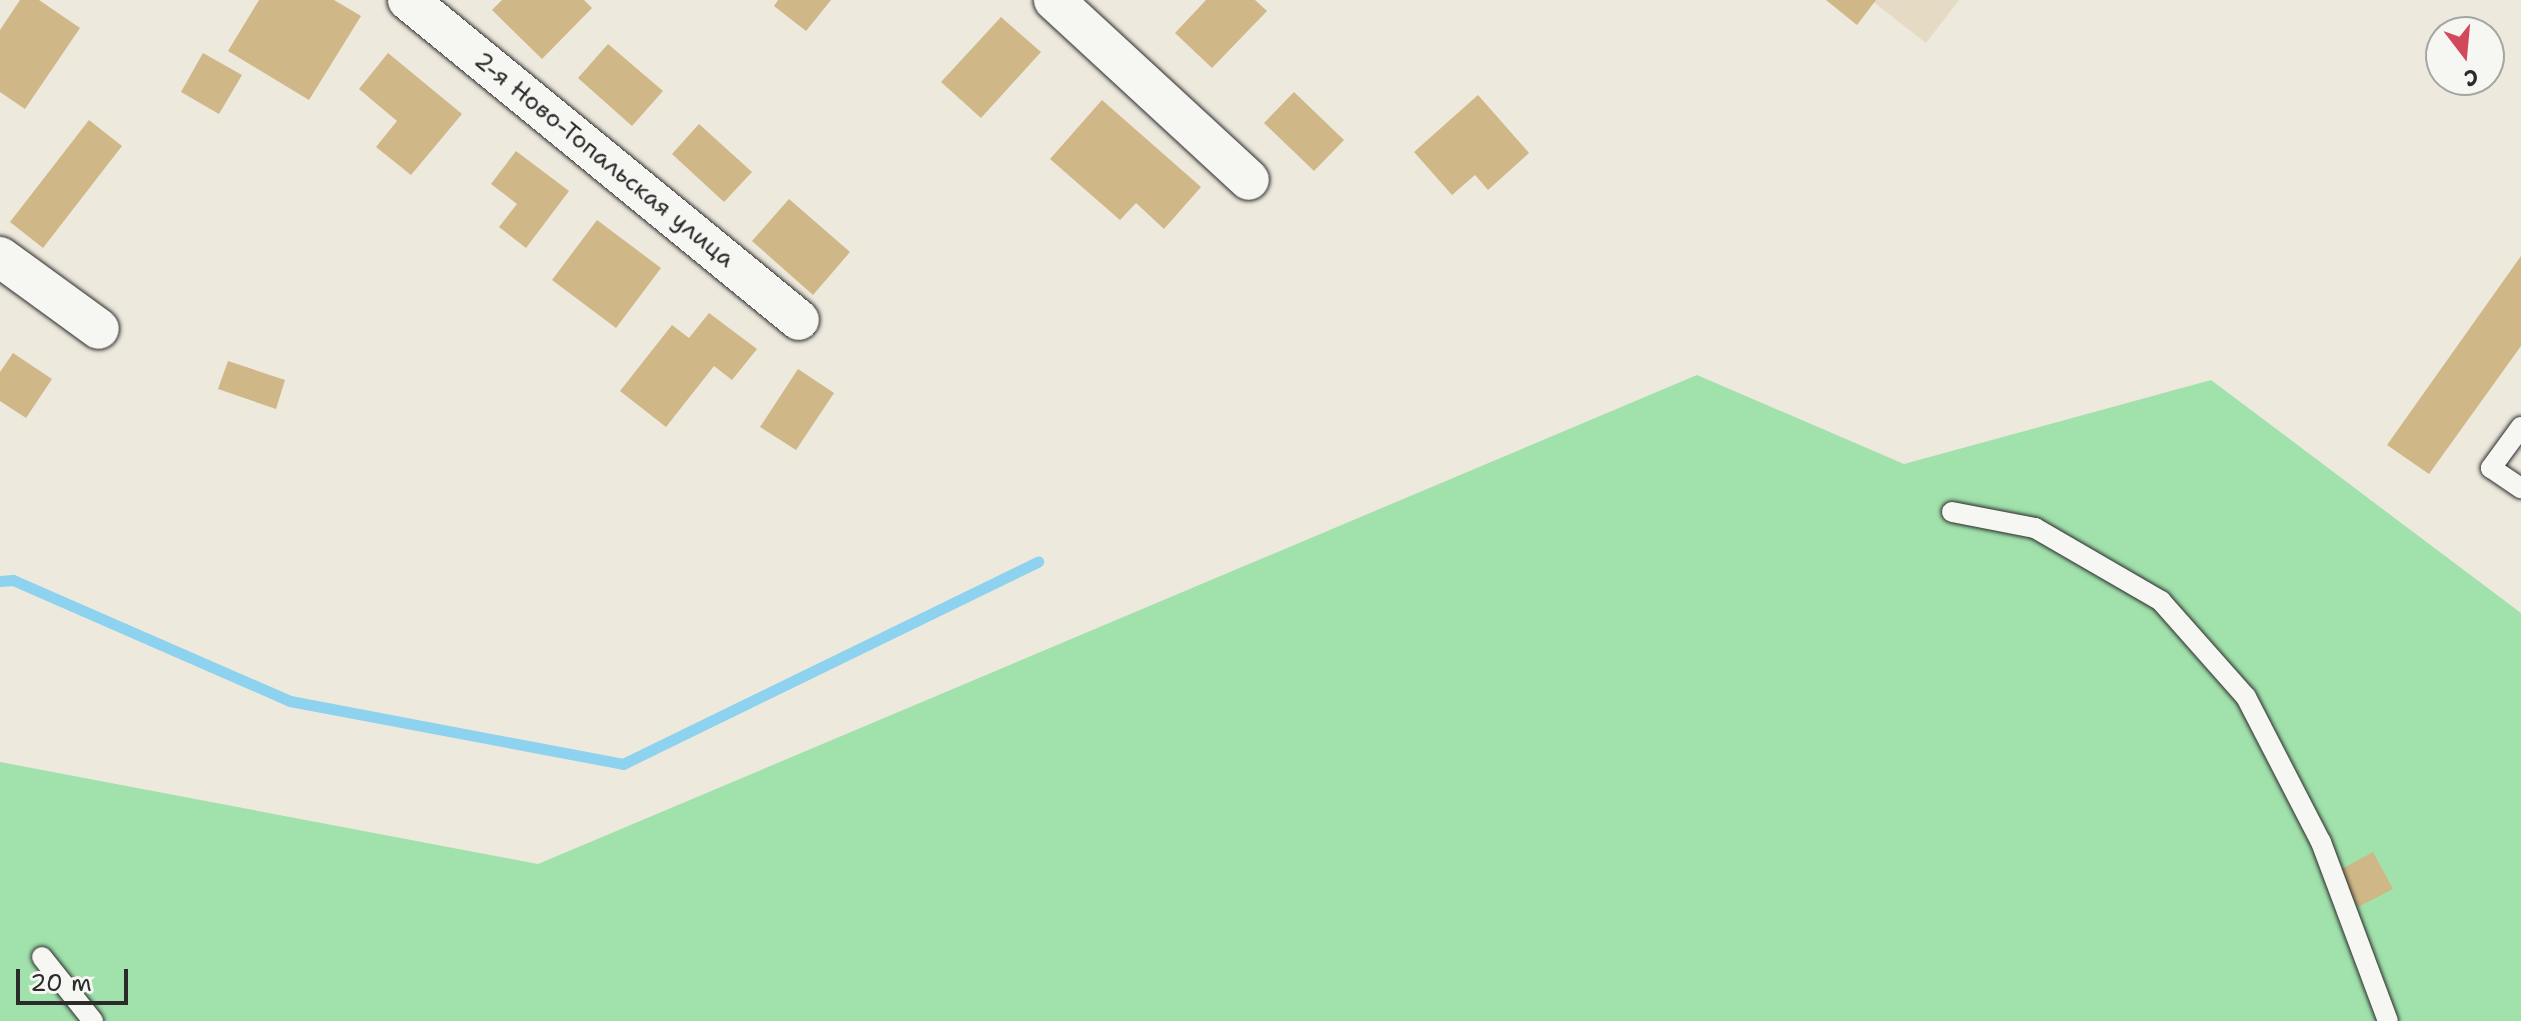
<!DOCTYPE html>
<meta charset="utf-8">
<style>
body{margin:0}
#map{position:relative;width:2521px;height:1021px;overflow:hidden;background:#eee9dd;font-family:"Shantell Sans",sans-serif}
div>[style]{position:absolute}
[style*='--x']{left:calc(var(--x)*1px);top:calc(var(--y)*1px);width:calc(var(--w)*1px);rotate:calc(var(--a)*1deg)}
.built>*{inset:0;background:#e5dac3}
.green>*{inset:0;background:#a1e2ac}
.stream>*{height:11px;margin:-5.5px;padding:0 5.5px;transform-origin:5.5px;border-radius:5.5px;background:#8dd2ee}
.building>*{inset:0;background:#cfb787}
.roads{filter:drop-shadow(0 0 2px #2b2b2b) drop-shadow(0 0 2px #2b2b2b)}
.service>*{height:20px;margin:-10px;padding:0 10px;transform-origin:10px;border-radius:10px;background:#f6f6f2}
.minor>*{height:40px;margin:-20px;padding:0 20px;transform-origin:20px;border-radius:20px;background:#f6f6f2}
span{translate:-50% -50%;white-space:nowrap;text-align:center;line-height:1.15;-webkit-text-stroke:6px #f6f6f2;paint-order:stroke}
.street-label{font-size:24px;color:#2b2b2b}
.north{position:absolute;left:2425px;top:16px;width:80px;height:80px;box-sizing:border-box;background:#f6f6f2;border:2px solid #a5a5a2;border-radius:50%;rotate:164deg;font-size:22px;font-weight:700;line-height:32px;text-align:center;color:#2b2b2b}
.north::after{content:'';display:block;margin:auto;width:28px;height:36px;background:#d1495b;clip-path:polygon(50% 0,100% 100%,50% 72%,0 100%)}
.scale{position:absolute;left:16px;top:969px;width:112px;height:36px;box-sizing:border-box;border:4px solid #2b2b2b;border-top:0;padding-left:10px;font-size:24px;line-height:28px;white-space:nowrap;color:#2b2b2b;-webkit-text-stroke:6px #f6f6f2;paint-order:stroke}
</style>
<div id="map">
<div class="built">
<div style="clip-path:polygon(1871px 0,1959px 0,1926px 43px)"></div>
</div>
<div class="green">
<div style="clip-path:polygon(1697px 375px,1904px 464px,2211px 380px,2521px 613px,2521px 1021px,0 1021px,0 762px,538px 864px)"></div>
</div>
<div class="stream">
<div style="--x:0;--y:581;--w:13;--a:-4"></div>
<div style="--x:13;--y:580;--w:302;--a:23.6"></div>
<div style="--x:290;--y:701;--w:339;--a:10.7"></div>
<div style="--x:623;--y:764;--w:462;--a:-26"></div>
</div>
<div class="building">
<div style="clip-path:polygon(20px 0,39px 0,80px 28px,25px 109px,0 92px,0 30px)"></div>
<div style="clip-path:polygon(259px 0,334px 0,361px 16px,309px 100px,228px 51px)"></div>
<div style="clip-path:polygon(502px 0,584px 0,592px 8px,542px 59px,492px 10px)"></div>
<div style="clip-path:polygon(778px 0,831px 0,806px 31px,774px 6px)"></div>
<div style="clip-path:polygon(1206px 0,1255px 0,1267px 11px,1212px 68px,1175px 33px)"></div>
<div style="clip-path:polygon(1826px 0,1876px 0,1857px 25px)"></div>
<div style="clip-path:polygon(1001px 17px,1041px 52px,981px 118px,941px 82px)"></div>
<div style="clip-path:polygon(608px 44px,663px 91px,632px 126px,578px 78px)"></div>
<div style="clip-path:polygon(203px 53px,242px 75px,219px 114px,181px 92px)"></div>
<div style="clip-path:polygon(388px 53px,462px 114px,411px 175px,376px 147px,397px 121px,359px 89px)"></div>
<div style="clip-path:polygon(1294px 92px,1344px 140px,1314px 171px,1264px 123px)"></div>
<div style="clip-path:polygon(1478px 95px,1529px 153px,1488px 190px,1475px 175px,1452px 195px,1414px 152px)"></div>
<div style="clip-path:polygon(1102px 100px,1201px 187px,1164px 229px,1136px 203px,1120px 220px,1050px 159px)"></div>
<div style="clip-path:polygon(89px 120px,122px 146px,43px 248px,10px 222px)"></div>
<div style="clip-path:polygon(699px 124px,752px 172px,724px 202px,672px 154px)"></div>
<div style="clip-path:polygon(516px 151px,569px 191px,526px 248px,499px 227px,517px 204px,491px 184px)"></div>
<div style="clip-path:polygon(789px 199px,850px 252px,813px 295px,752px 241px)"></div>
<div style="clip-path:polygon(597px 220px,661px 268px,616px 328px,552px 280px)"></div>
<div style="clip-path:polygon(2521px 256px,2521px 346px,2429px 474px,2387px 445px)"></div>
<div style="clip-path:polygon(709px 313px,757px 349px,732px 380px,714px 366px,666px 427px,620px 391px,672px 325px,689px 338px)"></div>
<div style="clip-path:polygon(13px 353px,52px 379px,26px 418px,0 401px,0 372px)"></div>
<div style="clip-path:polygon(228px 361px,285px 380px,276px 409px,218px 389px)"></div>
<div style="clip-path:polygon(798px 369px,834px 393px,796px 450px,760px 427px)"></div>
<div style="clip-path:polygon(2373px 852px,2393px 889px,2358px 907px,2338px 871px)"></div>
</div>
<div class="roads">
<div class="service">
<div style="--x:2521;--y:427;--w:51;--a:126.2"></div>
<div style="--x:2491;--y:468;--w:36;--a:34"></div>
<div style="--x:1952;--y:512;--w:85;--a:10.9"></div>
<div style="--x:2035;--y:528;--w:146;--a:30.1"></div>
<div style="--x:2161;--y:601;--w:128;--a:48.5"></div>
<div style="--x:2246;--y:697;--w:163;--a:62.7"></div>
<div style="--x:2321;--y:842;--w:191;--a:69.5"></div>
<div style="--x:42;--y:957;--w:82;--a:51.4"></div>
</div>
<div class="minor">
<div style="--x:408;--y:0;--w:505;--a:39.3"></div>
<div style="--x:1054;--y:0;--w:265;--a:42.7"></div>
<div style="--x:0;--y:257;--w:122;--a:36"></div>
</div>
</div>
<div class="street-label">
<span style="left:604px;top:160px;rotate:39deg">2-я Ново-Топальская улица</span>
</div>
<div class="north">С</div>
<div class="scale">20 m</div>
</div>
